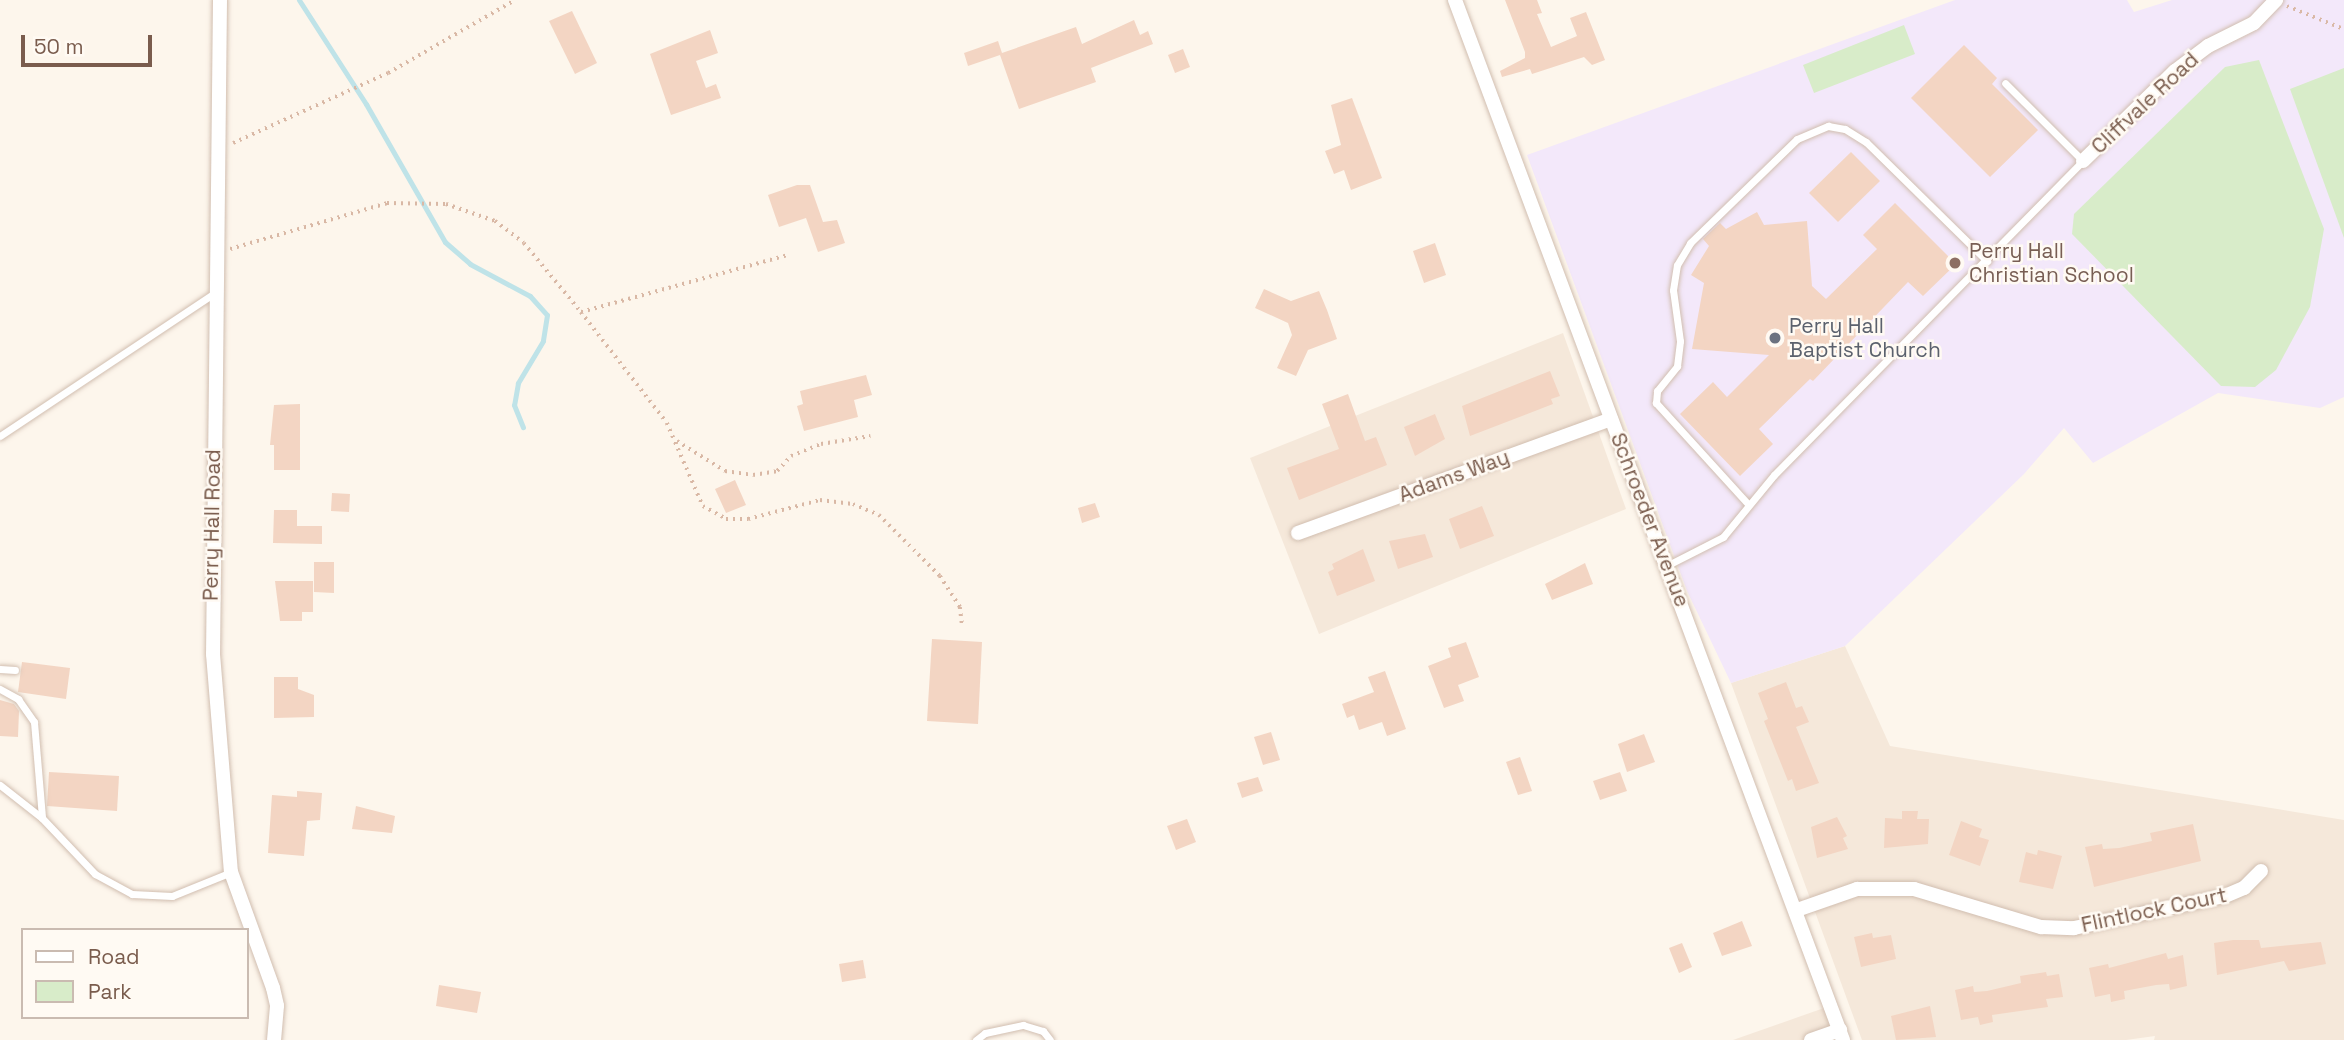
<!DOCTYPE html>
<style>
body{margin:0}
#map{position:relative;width:2344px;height:1040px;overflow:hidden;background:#fdf6ec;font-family:"Space Grotesk",sans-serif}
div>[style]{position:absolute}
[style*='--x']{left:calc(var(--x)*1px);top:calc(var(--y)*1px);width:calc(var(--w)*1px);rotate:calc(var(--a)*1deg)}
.residential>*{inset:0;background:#f5e8da}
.education>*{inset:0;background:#f3e8fa}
.green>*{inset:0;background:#d8ecc9}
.stream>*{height:5px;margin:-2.5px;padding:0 2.5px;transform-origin:2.5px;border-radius:2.5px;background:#bfe3e8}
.building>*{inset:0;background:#f3d5c3}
.path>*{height:3.5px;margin-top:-1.75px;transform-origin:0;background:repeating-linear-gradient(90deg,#d9b8a5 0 2px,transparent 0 7px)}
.roads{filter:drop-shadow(0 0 2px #d1beb0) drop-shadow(0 0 2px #d1beb0)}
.lane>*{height:7px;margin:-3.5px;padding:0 3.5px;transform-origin:3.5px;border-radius:3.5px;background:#fff}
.street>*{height:14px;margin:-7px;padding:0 7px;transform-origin:7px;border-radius:7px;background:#fff}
.dots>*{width:19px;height:19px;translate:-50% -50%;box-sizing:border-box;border:4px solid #fffaf3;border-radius:50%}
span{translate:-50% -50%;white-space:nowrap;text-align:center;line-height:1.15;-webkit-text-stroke:5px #fffaf3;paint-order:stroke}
.street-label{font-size:21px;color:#7a5c4d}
.education-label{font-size:21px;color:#785e54}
.left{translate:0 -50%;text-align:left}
.worship-label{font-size:21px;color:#5b616d}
.legend{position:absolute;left:21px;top:928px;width:228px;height:91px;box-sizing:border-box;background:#fffaf3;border:2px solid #cabbb1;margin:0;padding:9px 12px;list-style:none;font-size:21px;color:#7a5c4d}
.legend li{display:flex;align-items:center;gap:14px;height:35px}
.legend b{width:35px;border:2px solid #cabbb1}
.scale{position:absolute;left:21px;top:35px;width:131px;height:32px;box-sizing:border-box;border:4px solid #7a5c4d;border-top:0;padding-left:9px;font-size:21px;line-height:24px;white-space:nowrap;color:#7a5c4d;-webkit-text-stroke:5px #fffaf3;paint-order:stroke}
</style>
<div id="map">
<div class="residential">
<div style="clip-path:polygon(1563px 333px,1626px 509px,1319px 634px,1250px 458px)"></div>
<div style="clip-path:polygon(1845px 646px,1890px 746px,2344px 820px,2344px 1040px,2154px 1040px,2155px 1036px,2126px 1040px,1862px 1040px,1731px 683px)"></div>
<div style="clip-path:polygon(1824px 1008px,1837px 1040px,1733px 1040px)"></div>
</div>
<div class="education">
<div style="clip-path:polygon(1955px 0,2127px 0,2134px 12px,2172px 0,2344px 0,2344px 397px,2320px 408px,2218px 393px,2093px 463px,2064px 428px,2024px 474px,1845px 646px,1731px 683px,1687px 591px,1527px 155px)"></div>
</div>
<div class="green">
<div style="clip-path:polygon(1904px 25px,1915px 54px,1814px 93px,1803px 65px)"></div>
<div style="clip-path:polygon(2259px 60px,2324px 229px,2310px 307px,2276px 370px,2255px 387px,2221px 386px,2072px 234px,2074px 214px,2225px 67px)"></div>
<div style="clip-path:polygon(2344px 68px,2344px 238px,2290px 89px)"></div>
</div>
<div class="stream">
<div style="--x:299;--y:0;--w:124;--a:57.2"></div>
<div style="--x:366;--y:104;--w:159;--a:60.2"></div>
<div style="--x:445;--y:242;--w:33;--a:41"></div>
<div style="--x:470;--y:264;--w:68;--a:28.1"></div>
<div style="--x:530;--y:296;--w:25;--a:48"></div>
<div style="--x:547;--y:315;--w:26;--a:99"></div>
<div style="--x:543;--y:341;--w:49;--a:120.8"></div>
<div style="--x:518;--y:383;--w:22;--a:100"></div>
<div style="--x:514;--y:405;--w:24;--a:68"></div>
</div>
<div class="building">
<div style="clip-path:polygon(1505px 0,1537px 0,1542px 13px,1537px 14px,1551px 47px,1577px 36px,1570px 18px,1586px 12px,1605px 60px,1592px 65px,1584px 57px,1532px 74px,1530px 69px,1502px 77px,1500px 71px,1525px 58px,1525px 52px)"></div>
<div style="clip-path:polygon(572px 11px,597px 63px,575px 74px,549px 21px)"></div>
<div style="clip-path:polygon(1134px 20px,1140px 35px,1148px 31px,1153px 44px,1091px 68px,1096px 82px,1019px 109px,1000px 55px,968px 66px,964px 53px,998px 41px,1002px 53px,1076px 27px,1082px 44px)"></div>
<div style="clip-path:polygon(710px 30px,718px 53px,696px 61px,706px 88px,716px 84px,721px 98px,671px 115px,650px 54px)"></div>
<div style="clip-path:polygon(1964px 45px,1997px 78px,1992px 84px,2038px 130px,1990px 177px,1911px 98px)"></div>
<div style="clip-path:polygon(1183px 49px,1190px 67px,1175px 73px,1168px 55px)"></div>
<div style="clip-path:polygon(1352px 98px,1382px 178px,1351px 190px,1344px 170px,1334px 174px,1325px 151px,1341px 145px,1331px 105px)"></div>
<div style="clip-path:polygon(1851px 152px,1880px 181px,1838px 222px,1809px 193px)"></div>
<div style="clip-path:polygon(797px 185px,810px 185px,823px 222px,837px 220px,845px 243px,818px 252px,806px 218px,779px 227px,768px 195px)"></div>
<div style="clip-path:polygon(1895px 203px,1956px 264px,1923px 296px,1908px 282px,1813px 381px,1810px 379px,1759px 429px,1773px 444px,1740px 476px,1680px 414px,1713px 382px,1727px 397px,1769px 355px,1692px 349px,1704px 283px,1691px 275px,1709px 246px,1703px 239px,1720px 223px,1726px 229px,1757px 212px,1764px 225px,1807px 221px,1812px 286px,1826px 299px,1877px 249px,1863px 235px)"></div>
<div style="clip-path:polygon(1435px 243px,1446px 275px,1424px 283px,1413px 251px)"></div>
<div style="clip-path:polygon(1264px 289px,1291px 301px,1319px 291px,1327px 310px,1337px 339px,1308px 350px,1296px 376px,1277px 368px,1292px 335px,1288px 323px,1255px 308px)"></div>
<div style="clip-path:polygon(1550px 371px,1560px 396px,1551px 399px,1553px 404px,1470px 436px,1462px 406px)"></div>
<div style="clip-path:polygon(866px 375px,872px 395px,854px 400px,858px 417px,804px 431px,797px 406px,803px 404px,800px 391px)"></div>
<div style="clip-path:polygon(1348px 394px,1365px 441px,1376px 437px,1387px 465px,1299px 500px,1287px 468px,1339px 449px,1322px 404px)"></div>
<div style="clip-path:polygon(300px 404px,300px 470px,274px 470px,274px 445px,270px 445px,274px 405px)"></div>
<div style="clip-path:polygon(1435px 414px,1445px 439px,1415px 456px,1404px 427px)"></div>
<div style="clip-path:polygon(735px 480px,746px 505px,726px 513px,715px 489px)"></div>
<div style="clip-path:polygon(332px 493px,350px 494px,349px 512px,331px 511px)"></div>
<div style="clip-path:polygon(1095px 503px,1100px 517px,1082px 523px,1078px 508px)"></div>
<div style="clip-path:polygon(1482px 506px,1494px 536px,1460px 549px,1449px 519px)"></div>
<div style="clip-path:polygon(274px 510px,297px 510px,297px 526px,322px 526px,322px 544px,273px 543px)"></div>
<div style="clip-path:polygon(1425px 534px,1433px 557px,1398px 569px,1389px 541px)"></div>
<div style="clip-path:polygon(1363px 549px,1375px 581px,1337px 596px,1328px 572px,1334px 569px,1332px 564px)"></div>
<div style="clip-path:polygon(314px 562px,334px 562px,334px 593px,314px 592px)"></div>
<div style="clip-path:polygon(1585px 563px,1593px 584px,1552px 600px,1545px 584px)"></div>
<div style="clip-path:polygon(275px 581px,313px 581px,313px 612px,302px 612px,302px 621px,280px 621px)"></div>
<div style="clip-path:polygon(932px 639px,982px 642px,978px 724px,927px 721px)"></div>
<div style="clip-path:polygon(1466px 642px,1479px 677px,1458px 685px,1464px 701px,1444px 708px,1428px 666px,1451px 657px,1448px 648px)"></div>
<div style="clip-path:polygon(22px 662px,70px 668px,66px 699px,18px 692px)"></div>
<div style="clip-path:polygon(1385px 671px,1406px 729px,1387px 736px,1382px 722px,1359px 730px,1354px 715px,1347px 718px,1342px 704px,1374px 692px,1368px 677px)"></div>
<div style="clip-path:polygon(274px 677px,298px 677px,298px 689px,314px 695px,314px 717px,274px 718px)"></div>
<div style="clip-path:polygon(1786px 682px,1796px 708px,1802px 706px,1809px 722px,1796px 727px,1819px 783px,1796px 791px,1792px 779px,1788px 781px,1764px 721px,1768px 719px,1758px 693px)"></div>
<div style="clip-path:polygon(0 700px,14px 704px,19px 711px,18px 737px,0 736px)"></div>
<div style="clip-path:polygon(1271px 732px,1280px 760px,1263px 765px,1254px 737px)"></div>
<div style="clip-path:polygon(1644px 734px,1655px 762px,1627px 772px,1618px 744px)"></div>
<div style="clip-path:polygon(1520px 757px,1532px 791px,1518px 795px,1506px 762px)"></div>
<div style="clip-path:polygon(49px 772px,119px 776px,117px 811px,47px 806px)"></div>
<div style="clip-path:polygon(1620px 772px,1627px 791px,1600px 800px,1593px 781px)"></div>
<div style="clip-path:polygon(1258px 777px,1263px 791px,1242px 798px,1237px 783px)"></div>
<div style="clip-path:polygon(297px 791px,322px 793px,320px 820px,307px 821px,304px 856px,268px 853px,272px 795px,297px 797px)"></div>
<div style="clip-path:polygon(356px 806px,395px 816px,392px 833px,352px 829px)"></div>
<div style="clip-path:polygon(1902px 811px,1918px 811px,1917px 819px,1929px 819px,1928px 844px,1884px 848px,1885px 818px,1902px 819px)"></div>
<div style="clip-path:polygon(1837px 817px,1847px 836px,1843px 838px,1848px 849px,1817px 858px,1811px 827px)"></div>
<div style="clip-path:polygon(1187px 819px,1196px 842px,1176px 850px,1167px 826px)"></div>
<div style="clip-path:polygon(1961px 821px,1982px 829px,1979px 837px,1989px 840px,1980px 866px,1949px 855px)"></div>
<div style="clip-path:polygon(2193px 824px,2201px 861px,2094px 887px,2085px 847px,2102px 844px,2103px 849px,2119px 848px,2152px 841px,2150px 833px)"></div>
<div style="clip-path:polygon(2038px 850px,2062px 856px,2053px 889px,2019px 882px,2026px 852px,2037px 855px)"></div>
<div style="clip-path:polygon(1742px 921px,1752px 946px,1722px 956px,1713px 933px)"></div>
<div style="clip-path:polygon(1872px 933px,1873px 938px,1891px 935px,1896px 959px,1861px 967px,1854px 937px)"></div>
<div style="clip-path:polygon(2233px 940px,2259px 940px,2261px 948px,2321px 942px,2326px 964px,2289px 971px,2284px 961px,2217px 975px,2214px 943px)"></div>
<div style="clip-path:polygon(1682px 943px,1692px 967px,1679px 973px,1669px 948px)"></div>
<div style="clip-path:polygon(2166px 953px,2168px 959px,2183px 955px,2187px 986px,2170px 990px,2169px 984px,2156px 985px,2124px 991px,2125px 999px,2111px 1002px,2110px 994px,2095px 997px,2089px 968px,2108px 964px,2109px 968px)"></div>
<div style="clip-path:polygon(863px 960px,866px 978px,842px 982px,839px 964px)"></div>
<div style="clip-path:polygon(2046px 972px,2047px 976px,2059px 974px,2063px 997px,2046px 999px,2048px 1007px,1992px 1015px,1993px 1022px,1980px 1025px,1978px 1017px,1961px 1020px,1955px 990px,1973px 986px,1974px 992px,1987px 991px,2021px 983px,2020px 976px)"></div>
<div style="clip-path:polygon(439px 985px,481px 992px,477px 1013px,436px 1006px)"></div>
<div style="clip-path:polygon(1930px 1006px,1936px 1037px,1896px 1040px,1891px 1016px)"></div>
</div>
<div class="path">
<div style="--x:2287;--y:6;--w:61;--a:22"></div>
<div style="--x:233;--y:143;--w:170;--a:-24.3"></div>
<div style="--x:388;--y:73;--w:146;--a:-29.9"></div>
<div style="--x:230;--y:249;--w:164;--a:-16.3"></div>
<div style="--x:387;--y:203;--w:59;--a:1"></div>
<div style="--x:446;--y:204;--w:52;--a:19.1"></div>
<div style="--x:495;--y:221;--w:36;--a:37"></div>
<div style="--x:524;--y:243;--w:89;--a:50.4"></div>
<div style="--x:581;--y:312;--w:215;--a:-15.4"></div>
<div style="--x:581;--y:312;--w:140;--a:52.2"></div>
<div style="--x:667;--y:423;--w:90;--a:66.6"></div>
<div style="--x:703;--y:506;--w:26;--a:29"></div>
<div style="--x:726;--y:519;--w:22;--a:0"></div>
<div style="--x:748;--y:519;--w:74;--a:-14.8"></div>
<div style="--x:820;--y:500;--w:33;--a:7"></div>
<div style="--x:853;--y:504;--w:28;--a:23"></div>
<div style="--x:879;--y:515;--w:86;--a:45"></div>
<div style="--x:940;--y:576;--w:37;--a:57"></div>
<div style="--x:960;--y:607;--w:17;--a:83"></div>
<div style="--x:677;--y:441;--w:57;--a:32"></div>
<div style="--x:725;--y:471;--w:28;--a:8"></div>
<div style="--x:753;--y:475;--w:24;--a:-9"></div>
<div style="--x:777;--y:471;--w:21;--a:-47"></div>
<div style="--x:791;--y:456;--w:32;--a:-22"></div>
<div style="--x:821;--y:444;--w:50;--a:-9.3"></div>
</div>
<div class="roads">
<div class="lane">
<div style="--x:0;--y:436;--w:260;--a:-33.7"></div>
<div style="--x:1748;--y:504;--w:137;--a:-132.3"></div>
<div style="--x:1656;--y:403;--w:12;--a:-85"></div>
<div style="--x:1657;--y:391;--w:32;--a:-51"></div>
<div style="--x:1677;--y:366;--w:25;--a:-83"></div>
<div style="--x:1680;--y:341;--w:51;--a:-97.8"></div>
<div style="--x:1673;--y:290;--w:25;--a:-81"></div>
<div style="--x:1677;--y:265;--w:26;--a:-59"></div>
<div style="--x:1690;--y:243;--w:149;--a:-44.2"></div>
<div style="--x:1797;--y:139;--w:34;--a:-23"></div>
<div style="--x:1828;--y:126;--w:17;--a:10"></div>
<div style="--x:1845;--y:129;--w:25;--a:32"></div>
<div style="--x:1866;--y:142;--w:170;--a:44.5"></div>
<div style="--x:1668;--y:565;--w:62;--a:-27"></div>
<div style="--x:1723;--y:537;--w:80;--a:-50.6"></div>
<div style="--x:1774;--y:475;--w:441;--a:-45.5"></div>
<div style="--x:2083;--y:161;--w:110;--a:-135"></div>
<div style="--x:0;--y:669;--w:15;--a:4"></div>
<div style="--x:0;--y:689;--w:21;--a:29"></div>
<div style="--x:18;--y:699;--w:28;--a:55"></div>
<div style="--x:34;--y:722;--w:96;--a:85.2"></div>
<div style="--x:0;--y:785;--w:53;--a:38.2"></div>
<div style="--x:42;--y:818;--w:77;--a:46.6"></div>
<div style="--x:95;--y:874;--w:42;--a:28.4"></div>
<div style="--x:132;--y:894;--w:40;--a:2.9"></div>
<div style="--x:172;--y:896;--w:64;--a:-22.1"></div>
<div style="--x:976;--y:1040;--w:11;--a:-38"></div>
<div style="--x:985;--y:1033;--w:39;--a:-12"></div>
<div style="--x:1023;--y:1025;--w:21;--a:17"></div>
<div style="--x:1043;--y:1031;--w:11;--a:52"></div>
</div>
<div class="street">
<div style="--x:220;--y:0;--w:654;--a:90.61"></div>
<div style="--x:213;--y:654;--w:219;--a:85.3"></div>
<div style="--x:231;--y:872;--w:123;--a:70.1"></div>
<div style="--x:273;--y:988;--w:18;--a:77"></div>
<div style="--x:277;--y:1006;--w:34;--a:95"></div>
<div style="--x:1455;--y:0;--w:1110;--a:69.54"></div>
<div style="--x:2083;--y:161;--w:129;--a:-44.4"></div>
<div style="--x:2175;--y:71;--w:41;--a:-37.1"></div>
<div style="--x:2208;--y:46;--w:51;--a:-26.6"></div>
<div style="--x:2254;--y:23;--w:32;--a:-46"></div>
<div style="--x:1298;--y:533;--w:333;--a:-20"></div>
<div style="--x:1797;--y:910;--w:64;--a:-19.3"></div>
<div style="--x:1857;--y:889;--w:57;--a:0"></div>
<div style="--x:1914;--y:889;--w:133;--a:16.7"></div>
<div style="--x:2041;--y:927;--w:33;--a:2"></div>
<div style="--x:2074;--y:928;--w:154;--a:-12"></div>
<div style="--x:2225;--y:896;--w:21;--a:-23"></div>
<div style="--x:2244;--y:888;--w:24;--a:-45"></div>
<div style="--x:1811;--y:1040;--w:31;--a:-19"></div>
</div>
</div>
<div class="dots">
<div style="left:1955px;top:263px;background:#8d6e63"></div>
<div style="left:1775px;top:338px;background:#6b7280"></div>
</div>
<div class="street-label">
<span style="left:2145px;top:103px;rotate:-43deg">Cliffvale Road</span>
<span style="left:1454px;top:476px;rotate:-20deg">Adams Way</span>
<span style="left:1650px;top:520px;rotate:69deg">Schroeder Avenue</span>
<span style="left:212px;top:525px;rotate:-89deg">Perry Hall Road</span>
<span style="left:2154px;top:910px;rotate:-12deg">Flintlock Court</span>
</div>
<div class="education-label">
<span class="left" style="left:1969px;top:263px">Perry Hall<br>Christian School</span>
</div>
<div class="worship-label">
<span class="left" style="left:1789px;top:338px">Perry Hall<br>Baptist Church</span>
</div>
<ul class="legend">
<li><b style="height:9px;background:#fff"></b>Road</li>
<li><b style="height:19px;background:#d8ecc9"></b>Park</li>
</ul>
<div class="scale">50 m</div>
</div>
